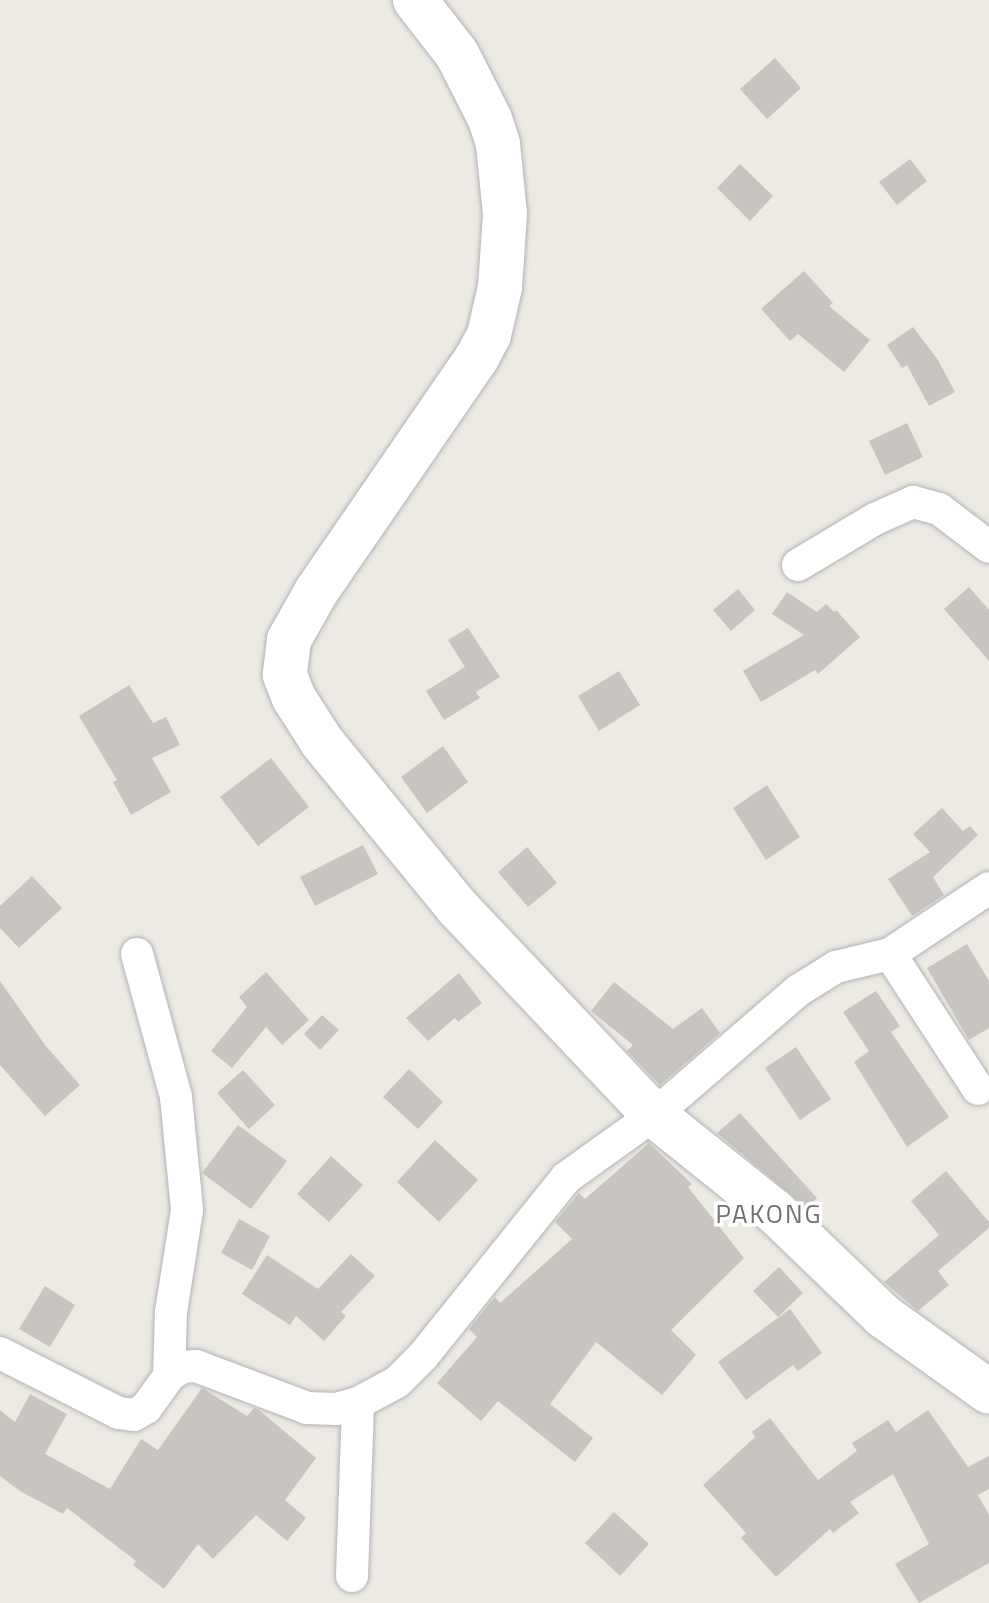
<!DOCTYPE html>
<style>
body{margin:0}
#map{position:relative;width:989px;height:1603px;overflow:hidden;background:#eceae3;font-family:"Titillium Web",sans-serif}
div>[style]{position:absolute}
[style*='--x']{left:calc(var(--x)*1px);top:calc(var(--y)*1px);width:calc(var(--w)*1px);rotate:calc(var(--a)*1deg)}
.building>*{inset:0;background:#c8c5c0}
.roads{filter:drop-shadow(0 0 2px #b0b4b7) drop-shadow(0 0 2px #b0b4b7)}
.street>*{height:32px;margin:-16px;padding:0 16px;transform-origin:16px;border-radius:16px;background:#fff}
.secondary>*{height:44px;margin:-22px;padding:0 22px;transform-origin:22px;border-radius:22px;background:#fff}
span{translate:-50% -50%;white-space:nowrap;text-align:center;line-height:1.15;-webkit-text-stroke:7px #fff;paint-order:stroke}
.quarter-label{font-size:26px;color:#6c7174;letter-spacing:2px}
</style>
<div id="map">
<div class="building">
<div style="clip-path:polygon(775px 58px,801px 88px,767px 119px,740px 89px)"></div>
<div style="clip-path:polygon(910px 159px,927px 181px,897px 205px,879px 182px)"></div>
<div style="clip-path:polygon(740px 164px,773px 196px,750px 221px,717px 188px)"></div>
<div style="clip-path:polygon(804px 271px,833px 303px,829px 306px,870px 340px,844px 372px,798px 334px,790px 341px,761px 309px)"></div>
<div style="clip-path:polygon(913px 327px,938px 360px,955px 392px,929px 406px,907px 365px,902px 368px,887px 345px)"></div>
<div style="clip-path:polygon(907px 423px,923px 457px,885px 475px,869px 441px)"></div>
<div style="clip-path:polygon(969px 587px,989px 610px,989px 661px,944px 609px)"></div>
<div style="clip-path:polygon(738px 589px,755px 610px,731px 631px,713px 610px)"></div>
<div style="clip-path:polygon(787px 592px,817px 612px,826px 604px,834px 612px,836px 610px,860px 637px,818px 674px,815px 670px,761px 702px,743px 671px,804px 635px,772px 614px)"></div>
<div style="clip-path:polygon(468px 628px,500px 677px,476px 692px,480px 698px,444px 720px,426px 691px,465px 667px,448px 640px)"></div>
<div style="clip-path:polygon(619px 671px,640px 705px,599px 731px,578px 696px)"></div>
<div style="clip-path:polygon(129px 685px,153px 723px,166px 717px,180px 745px,152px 758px,171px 792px,131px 815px,113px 782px,117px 780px,79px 716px)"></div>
<div style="clip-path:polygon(443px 746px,468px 782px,427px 813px,401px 777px)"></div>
<div style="clip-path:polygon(271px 758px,309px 807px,258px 846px,220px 797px)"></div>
<div style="clip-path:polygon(767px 785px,800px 837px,766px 860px,733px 808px)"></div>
<div style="clip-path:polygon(942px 808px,963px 831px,970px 826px,978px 835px,933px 877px,944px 895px,912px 916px,888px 879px,930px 852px,913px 834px)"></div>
<div style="clip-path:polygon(363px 845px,378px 874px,315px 906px,300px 877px)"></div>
<div style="clip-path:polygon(527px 847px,557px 883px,528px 907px,498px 872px)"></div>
<div style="clip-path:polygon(32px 876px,62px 908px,19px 948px,0 928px,0 906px)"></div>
<div style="clip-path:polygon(967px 944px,989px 981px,989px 1028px,969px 1040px,927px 968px)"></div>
<div style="clip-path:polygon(266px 972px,309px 1020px,282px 1045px,266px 1027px,232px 1068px,211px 1051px,247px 1007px,239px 997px)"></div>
<div style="clip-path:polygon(459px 973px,482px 1003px,458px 1022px,455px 1018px,428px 1041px,406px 1018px)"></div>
<div style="clip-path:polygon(0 981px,45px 1045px,80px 1085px,45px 1116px,0 1065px)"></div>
<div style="clip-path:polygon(614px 982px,673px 1029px,702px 1008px,720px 1033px,660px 1085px,627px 1051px,633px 1045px,591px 1011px)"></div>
<div style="clip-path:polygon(876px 991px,900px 1026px,891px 1032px,949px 1117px,907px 1147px,854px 1062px,869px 1051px,843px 1012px)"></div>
<div style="clip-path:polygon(322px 1015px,339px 1030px,320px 1050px,304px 1034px)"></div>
<div style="clip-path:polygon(796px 1047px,831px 1099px,800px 1120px,765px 1068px)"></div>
<div style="clip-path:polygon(409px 1069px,443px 1102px,418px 1129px,383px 1097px)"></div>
<div style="clip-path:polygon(243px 1070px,275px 1105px,249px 1129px,217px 1093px)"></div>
<div style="clip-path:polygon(740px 1113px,817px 1198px,807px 1208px,717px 1133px)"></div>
<div style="clip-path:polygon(238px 1125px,287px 1161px,251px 1209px,202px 1173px)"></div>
<div style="clip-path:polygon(435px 1140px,478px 1180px,439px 1222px,397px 1182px)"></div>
<div style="clip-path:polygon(649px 1143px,692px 1184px,688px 1187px,744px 1258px,671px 1330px,696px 1355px,662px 1395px,596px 1342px,550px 1404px,593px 1438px,575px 1462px,498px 1401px,481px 1421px,437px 1383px,477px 1337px,469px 1329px,495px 1297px,500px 1303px,572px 1239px,555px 1222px,579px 1193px,585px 1199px)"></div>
<div style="clip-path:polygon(331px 1156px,363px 1185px,329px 1222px,297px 1194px)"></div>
<div style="clip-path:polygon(946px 1171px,989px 1222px,989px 1228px,938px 1271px,949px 1285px,918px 1311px,884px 1282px,939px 1235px,911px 1201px)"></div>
<div style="clip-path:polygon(239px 1219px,270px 1236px,252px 1270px,221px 1253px)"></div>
<div style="clip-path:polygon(351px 1254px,375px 1276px,341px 1312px,346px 1316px,324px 1341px,296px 1316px,290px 1325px,242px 1294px,267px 1255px,318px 1289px)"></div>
<div style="clip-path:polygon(779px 1267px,803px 1293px,778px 1317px,753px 1291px)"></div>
<div style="clip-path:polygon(45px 1286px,75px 1305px,50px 1347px,19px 1329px)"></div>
<div style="clip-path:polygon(790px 1309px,822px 1353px,798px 1371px,793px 1365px,746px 1400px,718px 1362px)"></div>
<div style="clip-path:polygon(202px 1388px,247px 1416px,254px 1408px,259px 1410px,316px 1458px,285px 1500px,306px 1518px,287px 1541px,256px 1515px,213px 1559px,198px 1544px,164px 1589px,133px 1565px,136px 1561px,67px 1508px,63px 1514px,20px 1491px,0 1476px,0 1410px,15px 1422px,30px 1394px,67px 1414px,45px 1454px,110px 1489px,141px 1439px,158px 1450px)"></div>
<div style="clip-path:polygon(928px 1410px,968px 1467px,989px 1456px,989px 1489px,978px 1495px,989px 1515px,989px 1563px,919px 1603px,895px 1564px,929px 1544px,893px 1474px,850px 1502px,859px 1513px,833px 1533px,830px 1529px,776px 1577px,741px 1538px,746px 1533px,703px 1485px,755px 1437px,752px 1432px,770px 1418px,818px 1480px,857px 1451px,852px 1443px,888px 1420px,896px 1432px)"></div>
<div style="clip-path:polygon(614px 1512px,649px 1544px,620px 1576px,585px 1543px)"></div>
</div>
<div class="roads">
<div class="street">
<div style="--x:798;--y:565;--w:90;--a:-30.9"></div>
<div style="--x:875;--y:519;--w:42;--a:-24.1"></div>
<div style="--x:913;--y:502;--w:27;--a:15"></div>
<div style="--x:939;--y:509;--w:63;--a:37.2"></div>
<div style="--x:137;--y:954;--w:148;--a:74.7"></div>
<div style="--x:176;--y:1097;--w:114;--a:84.4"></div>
<div style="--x:187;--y:1210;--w:103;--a:98.9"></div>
<div style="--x:171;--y:1312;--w:64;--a:91.8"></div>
<div style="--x:890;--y:954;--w:161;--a:56.9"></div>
<div style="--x:0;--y:1353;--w:133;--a:26.8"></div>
<div style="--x:119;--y:1413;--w:15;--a:8"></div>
<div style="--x:134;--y:1415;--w:14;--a:-30"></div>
<div style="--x:146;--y:1408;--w:39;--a:-54"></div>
<div style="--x:169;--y:1376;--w:16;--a:-35"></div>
<div style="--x:182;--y:1367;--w:14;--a:-4"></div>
<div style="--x:196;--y:1366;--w:119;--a:20.7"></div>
<div style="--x:307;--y:1408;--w:29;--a:2"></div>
<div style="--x:336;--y:1409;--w:23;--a:-15"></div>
<div style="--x:358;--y:1403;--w:44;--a:-28.3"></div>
<div style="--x:397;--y:1382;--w:37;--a:-45"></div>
<div style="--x:423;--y:1356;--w:228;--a:-51.2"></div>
<div style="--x:566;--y:1178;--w:108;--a:-35.6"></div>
<div style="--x:654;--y:1115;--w:191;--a:-40.8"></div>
<div style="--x:799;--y:990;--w:44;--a:-31.9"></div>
<div style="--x:836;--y:967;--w:56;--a:-13.5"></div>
<div style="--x:890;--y:954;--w:119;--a:-33.7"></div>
<div style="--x:352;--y:1576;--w:173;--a:-88"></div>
</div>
<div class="secondary">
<div style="--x:415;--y:0;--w:68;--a:52.1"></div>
<div style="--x:457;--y:54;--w:73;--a:63.1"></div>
<div style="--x:490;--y:119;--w:26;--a:72"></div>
<div style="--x:498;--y:144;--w:70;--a:84.3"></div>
<div style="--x:505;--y:214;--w:73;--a:93.9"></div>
<div style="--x:500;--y:287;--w:49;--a:102.9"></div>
<div style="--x:489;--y:335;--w:27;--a:118"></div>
<div style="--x:476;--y:359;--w:283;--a:124.5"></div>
<div style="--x:316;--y:592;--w:55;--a:119.4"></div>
<div style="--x:289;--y:640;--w:35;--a:97"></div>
<div style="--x:285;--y:675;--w:25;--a:69"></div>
<div style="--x:294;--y:698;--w:52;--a:57.5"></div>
<div style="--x:322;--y:742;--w:215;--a:50.7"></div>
<div style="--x:458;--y:908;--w:285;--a:46.6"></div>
<div style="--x:654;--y:1115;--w:154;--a:38.7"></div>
<div style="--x:774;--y:1211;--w:151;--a:43.9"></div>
<div style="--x:883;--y:1316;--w:130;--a:35.6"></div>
</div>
</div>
<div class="quarter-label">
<span style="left:769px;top:1214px">PAKONG</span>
</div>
</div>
